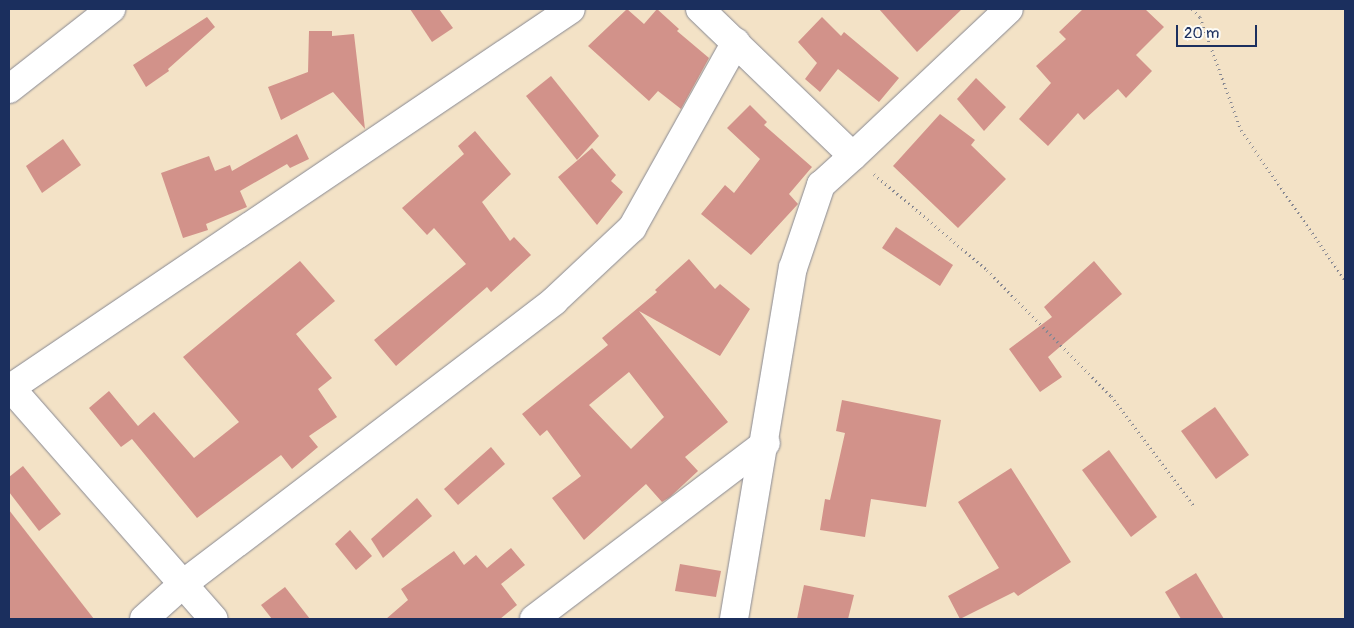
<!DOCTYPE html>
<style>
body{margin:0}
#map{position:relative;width:1354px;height:628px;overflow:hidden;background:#f3e2c6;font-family:Pangolin,sans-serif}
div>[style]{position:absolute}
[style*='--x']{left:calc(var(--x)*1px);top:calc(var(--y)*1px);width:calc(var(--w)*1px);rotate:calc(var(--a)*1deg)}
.building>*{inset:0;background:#d2928a}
.path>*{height:3px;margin-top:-1.5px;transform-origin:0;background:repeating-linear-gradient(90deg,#878892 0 1px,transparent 0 5px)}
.roads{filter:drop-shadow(0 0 1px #878892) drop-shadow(0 0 1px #878892)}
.minor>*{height:28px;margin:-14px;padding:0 14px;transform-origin:14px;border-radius:14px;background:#fff}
.tertiary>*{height:28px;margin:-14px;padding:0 14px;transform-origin:14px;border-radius:14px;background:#fff}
span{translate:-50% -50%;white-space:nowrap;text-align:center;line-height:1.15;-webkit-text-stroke:4px #fdfcf7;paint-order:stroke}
.frame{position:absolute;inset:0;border:10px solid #1b2f5e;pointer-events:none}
.scale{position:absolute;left:1176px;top:25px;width:81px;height:22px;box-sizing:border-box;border:2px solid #1b2f5e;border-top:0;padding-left:6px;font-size:15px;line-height:18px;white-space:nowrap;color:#1b2f5e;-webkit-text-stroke:4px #fdfcf7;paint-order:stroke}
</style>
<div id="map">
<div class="building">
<div style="clip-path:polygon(410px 9px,439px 9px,453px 28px,432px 42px)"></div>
<div style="clip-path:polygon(627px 9px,644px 24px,657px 9px,679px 29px,677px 31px,709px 58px,681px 109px,658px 91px,649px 101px,588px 46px)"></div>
<div style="clip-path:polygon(879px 9px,962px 9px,917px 52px)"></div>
<div style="clip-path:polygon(1083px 9px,1145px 9px,1164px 27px,1136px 55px,1152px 71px,1126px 98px,1118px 89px,1084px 120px,1078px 113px,1048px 146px,1019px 119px,1051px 83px,1036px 66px,1066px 39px,1059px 32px)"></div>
<div style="clip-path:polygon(207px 17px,215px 27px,168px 69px,169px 71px,146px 87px,133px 65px)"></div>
<div style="clip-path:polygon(822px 17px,841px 36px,844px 32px,899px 78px,879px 102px,838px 69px,820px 92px,805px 79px,817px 63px,798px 42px)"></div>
<div style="clip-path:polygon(309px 31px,332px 31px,332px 36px,354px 34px,365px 129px,333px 92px,281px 120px,268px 87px,308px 72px)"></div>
<div style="clip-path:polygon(551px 76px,599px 136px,577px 160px,526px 96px)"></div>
<div style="clip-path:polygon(976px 78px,1006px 107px,984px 131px,957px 99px)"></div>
<div style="clip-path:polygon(750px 105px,767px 122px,764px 125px,812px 167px,789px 194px,798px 204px,751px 255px,701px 214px,725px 185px,734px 193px,760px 159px,727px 128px)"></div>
<div style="clip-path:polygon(940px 114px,975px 140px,971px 145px,1006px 179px,958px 228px,893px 166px)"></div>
<div style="clip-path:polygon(475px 131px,511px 174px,482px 202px,510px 241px,514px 237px,531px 255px,491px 292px,487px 287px,396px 366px,374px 340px,466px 264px,434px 228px,427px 235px,402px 208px,464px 154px,458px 146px)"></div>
<div style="clip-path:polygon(297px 134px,309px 159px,290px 168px,287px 164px,240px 191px,247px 207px,206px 224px,208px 230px,183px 238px,161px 173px,209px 156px,215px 171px,230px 165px,232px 171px)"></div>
<div style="clip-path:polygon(63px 139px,81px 165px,42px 193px,26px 166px)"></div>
<div style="clip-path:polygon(592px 148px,616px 175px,611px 181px,623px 192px,597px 225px,558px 177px)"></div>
<div style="clip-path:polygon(896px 227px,953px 265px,940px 286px,882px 248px)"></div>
<div style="clip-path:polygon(evenodd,689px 259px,715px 289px,720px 284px,750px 309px,720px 356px,639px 311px,728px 422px,685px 457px,698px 471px,670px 497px,662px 502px,646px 484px,584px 540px,552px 498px,581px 476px,547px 430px,540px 436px,522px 414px,608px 345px,602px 338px,657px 292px,655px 290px,689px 259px,629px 372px,664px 417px,631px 449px,589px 405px,629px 372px)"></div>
<div style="clip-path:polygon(300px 261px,335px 301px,296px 334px,332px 378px,318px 389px,337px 417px,309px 436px,318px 447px,292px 469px,281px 455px,197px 518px,132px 439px,121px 447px,89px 408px,109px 391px,138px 426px,154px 412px,194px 458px,239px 422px,183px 357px)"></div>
<div style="clip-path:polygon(1094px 261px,1122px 294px,1048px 357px,1062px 377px,1040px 392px,1009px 349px,1052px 317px,1044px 307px)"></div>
<div style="clip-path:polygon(842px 400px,941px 420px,926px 507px,871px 499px,865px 537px,820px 530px,825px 499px,830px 500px,845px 433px,836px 431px)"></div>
<div style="clip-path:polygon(1215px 407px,1249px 455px,1216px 479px,1181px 431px)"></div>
<div style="clip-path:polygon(491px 447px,505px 464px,458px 505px,444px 489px)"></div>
<div style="clip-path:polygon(1109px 450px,1157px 517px,1131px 537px,1082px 470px)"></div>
<div style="clip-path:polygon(23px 466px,61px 514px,39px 531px,9px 492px,9px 477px)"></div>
<div style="clip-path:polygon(1011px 468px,1071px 562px,1018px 596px,1014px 592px,960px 619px,948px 596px,999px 568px,958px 502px)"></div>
<div style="clip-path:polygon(417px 498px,432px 516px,383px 558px,371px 539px)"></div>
<div style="clip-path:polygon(9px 510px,94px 619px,9px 619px)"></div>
<div style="clip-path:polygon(350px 530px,372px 556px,356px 570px,335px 544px)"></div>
<div style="clip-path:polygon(511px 548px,525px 565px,501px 584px,517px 605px,500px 619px,386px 619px,408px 600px,401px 589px,454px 551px,464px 565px,476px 555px,487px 568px)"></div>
<div style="clip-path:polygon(680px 564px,721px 571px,716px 597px,675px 591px)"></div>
<div style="clip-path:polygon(1196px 573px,1224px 619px,1181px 619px,1165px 592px)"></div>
<div style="clip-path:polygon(804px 585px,854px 595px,848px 619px,797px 619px)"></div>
<div style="clip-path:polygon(285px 587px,310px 619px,272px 619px,261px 605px)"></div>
</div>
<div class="path">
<div style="--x:1192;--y:9;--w:11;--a:45"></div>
<div style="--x:1200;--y:17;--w:120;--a:70.1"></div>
<div style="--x:1241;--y:130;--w:183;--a:55.3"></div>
<div style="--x:874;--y:174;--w:148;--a:40.3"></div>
<div style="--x:987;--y:270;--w:177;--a:45.5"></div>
<div style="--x:1111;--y:396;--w:138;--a:53"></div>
</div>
<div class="roads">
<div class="minor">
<div style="--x:9;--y:89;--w:130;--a:-38.1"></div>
<div style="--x:9;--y:386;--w:310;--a:48.7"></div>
<div style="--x:9;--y:389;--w:678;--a:-34.06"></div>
<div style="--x:144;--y:619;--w:52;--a:-41.9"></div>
<div style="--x:183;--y:584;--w:467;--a:-37.3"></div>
<div style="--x:554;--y:301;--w:107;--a:-43.1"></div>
<div style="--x:632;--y:228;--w:213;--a:-60.8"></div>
<div style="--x:534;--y:619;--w:291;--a:-37.2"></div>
<div style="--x:734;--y:619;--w:356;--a:-80.5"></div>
<div style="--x:793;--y:268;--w:88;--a:-71.4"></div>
<div style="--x:821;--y:185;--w:43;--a:-42.2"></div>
</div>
<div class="tertiary">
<div style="--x:700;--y:9;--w:212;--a:43.9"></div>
<div style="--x:853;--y:156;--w:214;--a:-43.3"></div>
</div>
</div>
<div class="frame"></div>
<div class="scale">20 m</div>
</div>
